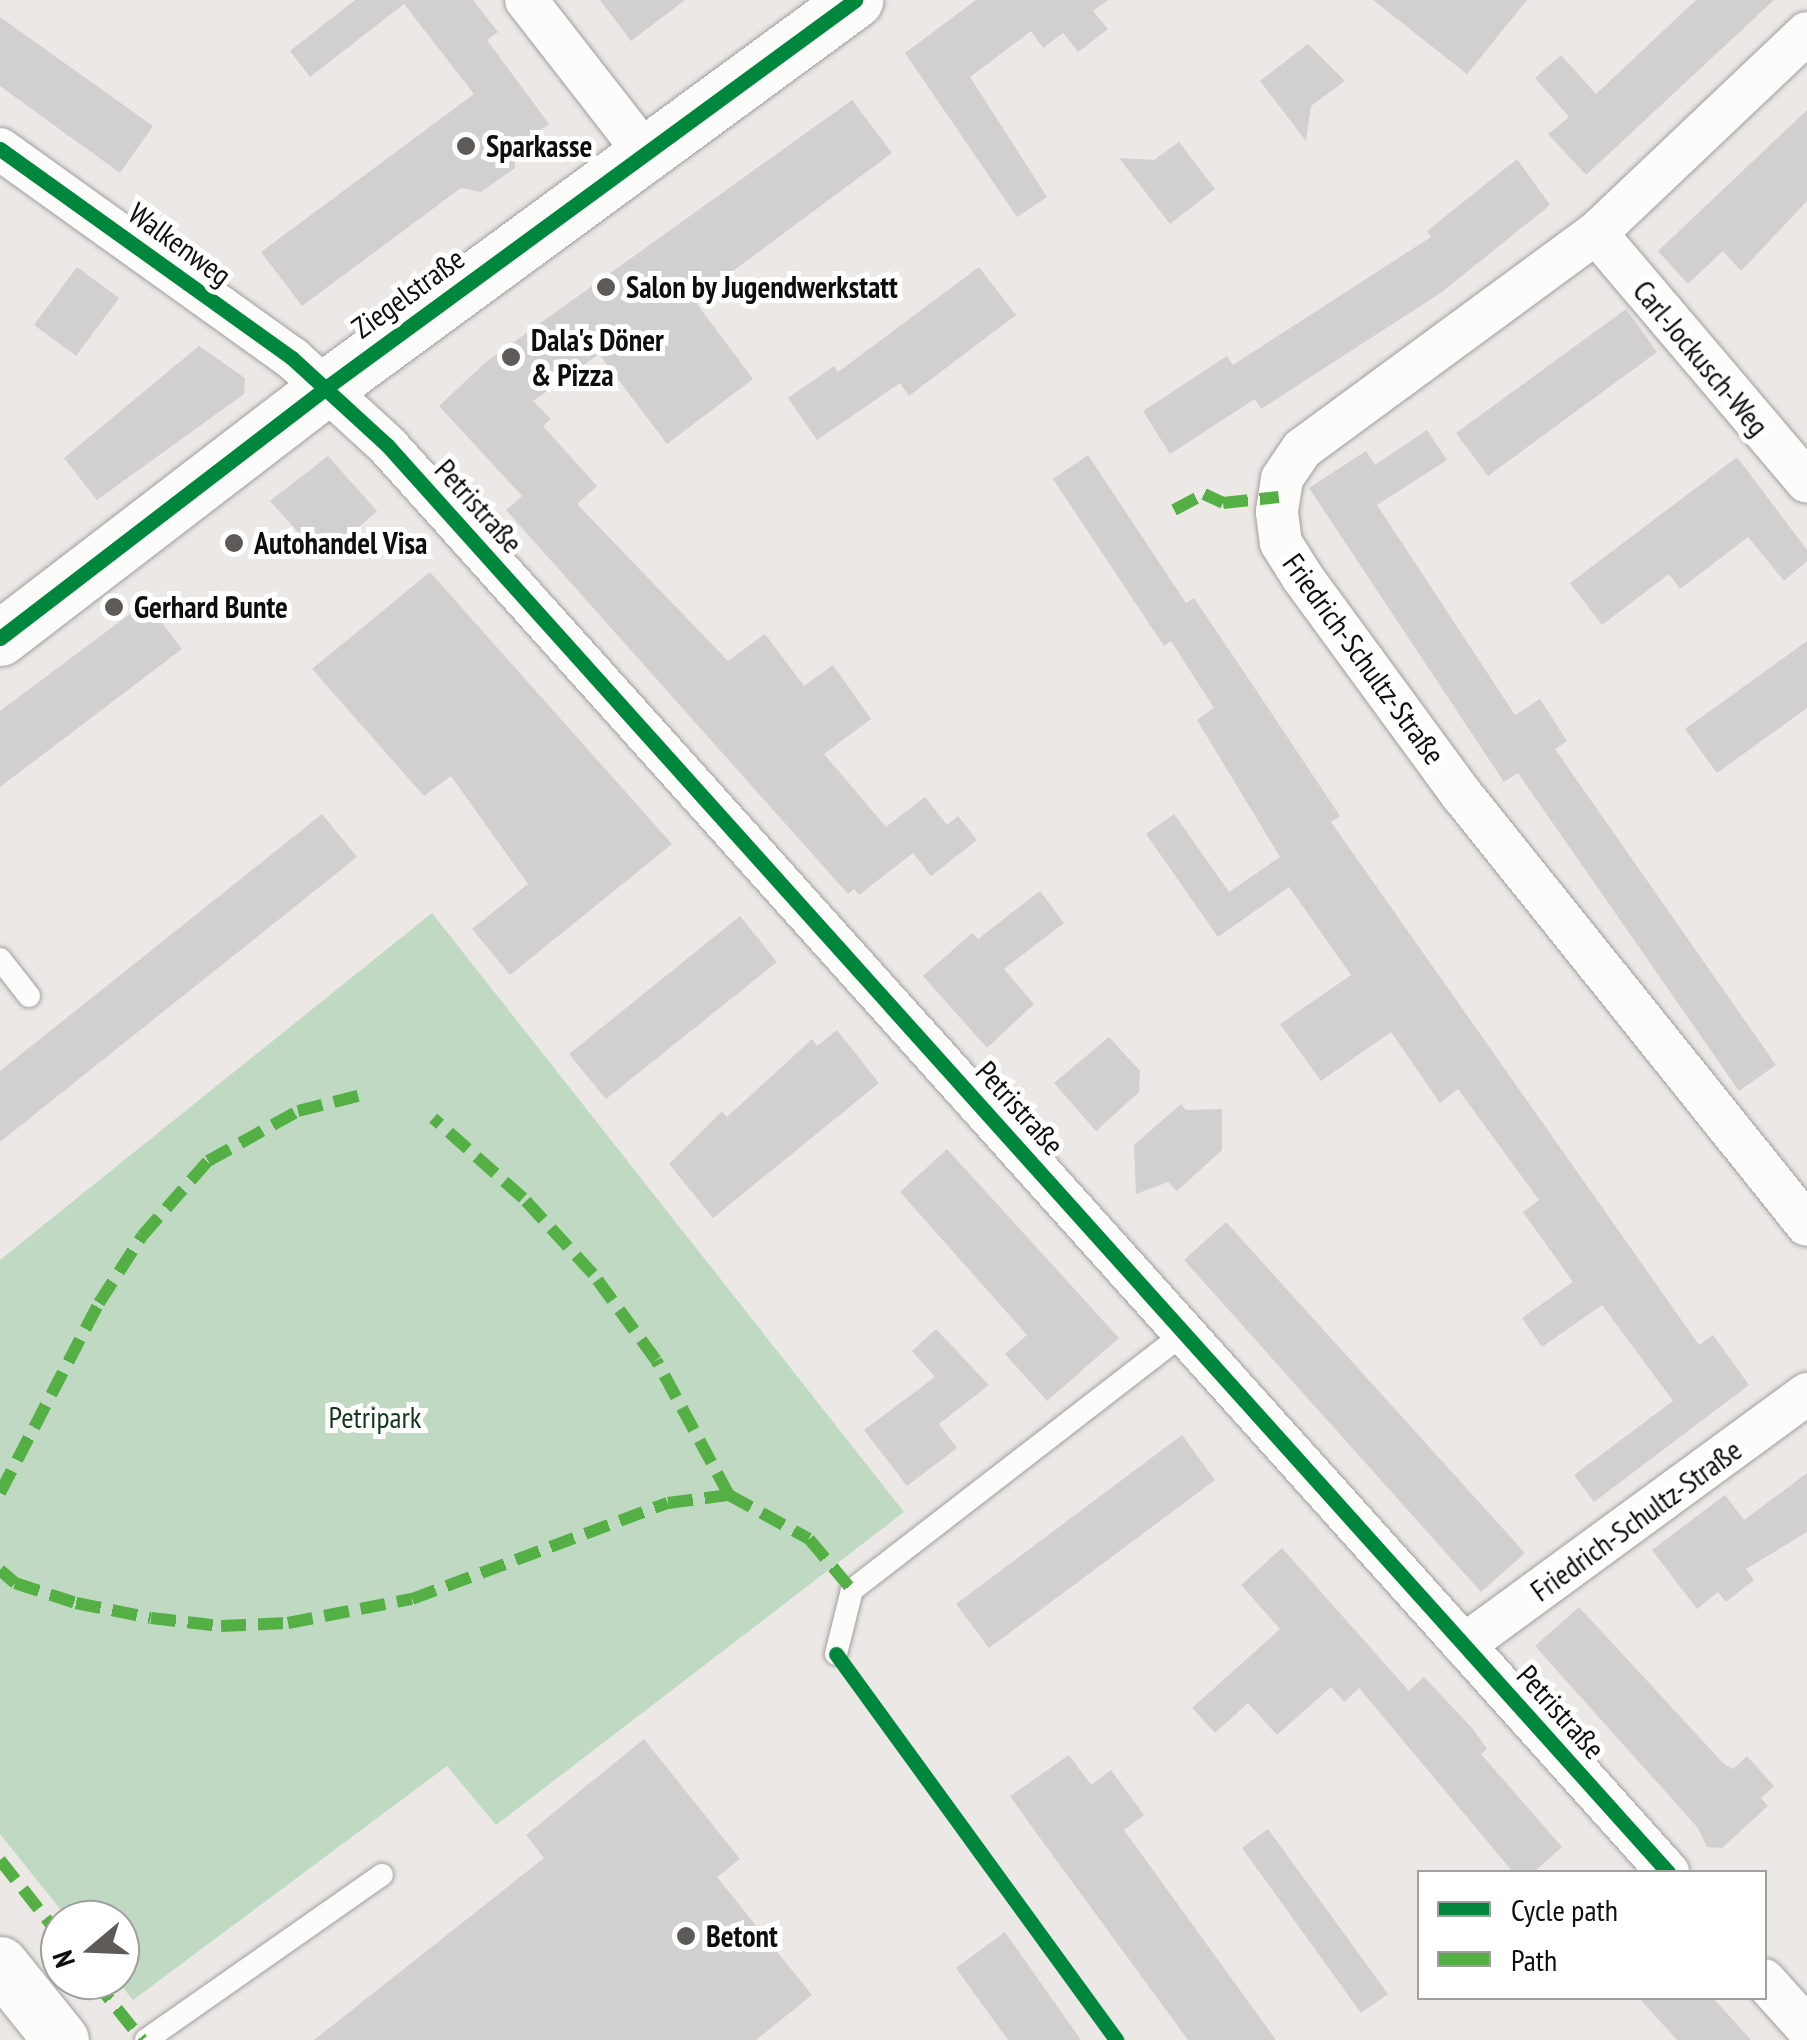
<!DOCTYPE html>
<meta charset="utf-8">
<style>
body{margin:0}
#map{position:relative;width:1807px;height:2040px;overflow:hidden;background:#ebe8e6;font-family:"PT Sans Narrow",sans-serif}
div>[style]{position:absolute}
[style*='--x']{left:calc(var(--x)*1px);top:calc(var(--y)*1px);width:calc(var(--w)*1px);rotate:calc(var(--a)*1deg)}
.green>*{inset:0;background:#bfd9c2}
.building>*{inset:0;background:#d2d0cf}
.roads{filter:drop-shadow(0 0 2px #a19e9c) drop-shadow(0 0 2px #a19e9c)}
.lane>*{height:22px;margin:-11px;padding:0 11px;transform-origin:11px;border-radius:11px;background:#fcfcfb}
.street>*{height:42px;margin:-21px;padding:0 21px;transform-origin:21px;border-radius:21px;background:#fcfcfb}
.secondary>*{height:55px;margin:-27.5px;padding:0 27.5px;transform-origin:27.5px;border-radius:27.5px;background:#fcfcfb}
.quiet>*{height:12px;margin-top:-6px;transform-origin:0;background:repeating-linear-gradient(90deg,#54b044 0 25px,transparent 0 37px)}
.cycleway>*{height:15px;margin:-7.5px;padding:0 7.5px;transform-origin:7.5px;border-radius:7.5px;background:#00873e}
.dots>*{width:28px;height:28px;translate:-50% -50%;box-sizing:border-box;border:5px solid #fff;border-radius:50%}
span{translate:-50% -50%;white-space:nowrap;text-align:center;line-height:1.15;-webkit-text-stroke:10px #fff;paint-order:stroke}
.poi-label{font-size:30px;color:#100e0c;font-weight:700}
.left{translate:0 -50%;text-align:left}
.street-label{font-size:30px;color:#100e0c}
.park-label{font-size:30px;color:#16381f}
.legend{position:absolute;left:1417px;top:1870px;width:350px;height:130px;box-sizing:border-box;background:#fff;border:2px solid #9f9f9e;margin:0;padding:12px 18px;list-style:none;font-size:30px;color:#100e0c}
.legend li{display:flex;align-items:center;gap:20px;height:50px}
.legend b{width:50px;border:2px solid #9f9f9e}
.north{position:absolute;left:40px;top:1900px;width:100px;height:100px;box-sizing:border-box;background:#fff;border:2px solid #9f9f9e;border-radius:50%;rotate:251deg;font-size:28px;font-weight:700;line-height:40px;text-align:center;color:#100e0c}
.north::after{content:'';display:block;margin:auto;width:35px;height:45px;background:#5d5a58;clip-path:polygon(50% 0,100% 100%,50% 72%,0 100%)}
</style>
<div id="map">
<div class="green">
<div style="clip-path:polygon(432px 913px,904px 1512px,496px 1825px,447px 1766px,133px 2000px,117px 1980px,120px 1920px,69px 1920px,0 1834px,0 1260px)"></div>
</div>
<div class="building">
<div style="clip-path:polygon(355px 0,473px 0,498px 32px,487px 40px,549px 124px,514px 150px,515px 168px,481px 192px,461px 188px,302px 306px,261px 252px,474px 94px,404px 4px,310px 77px,290px 51px)"></div>
<div style="clip-path:polygon(600px 0,685px 0,631px 41px)"></div>
<div style="clip-path:polygon(976px 0,1108px 0,1093px 11px,1108px 29px,1078px 52px,1063px 33px,1043px 48px,1031px 31px,970px 77px,1047px 197px,1017px 217px,905px 53px)"></div>
<div style="clip-path:polygon(1373px 0,1527px 0,1467px 74px)"></div>
<div style="clip-path:polygon(1696px 0,1774px 0,1586px 175px,1548px 134px,1569px 117px,1535px 78px,1561px 55px,1596px 94px)"></div>
<div style="clip-path:polygon(0 17px,153px 126px,120px 173px,0 86px)"></div>
<div style="clip-path:polygon(1308px 44px,1345px 81px,1311px 106px,1306px 141px,1260px 81px)"></div>
<div style="clip-path:polygon(852px 100px,892px 153px,694px 300px,753px 379px,667px 444px,599px 354px,533px 401px,551px 419px,543px 426px,597px 486px,577px 504px,728px 661px,765px 634px,804px 686px,833px 665px,871px 719px,824px 754px,886px 827px,925px 797px,947px 825px,958px 816px,977px 840px,931px 876px,913px 853px,859px 895px,854px 889px,848px 894px,506px 510px,522px 496px,439px 406px,486px 362px)"></div>
<div style="clip-path:polygon(1807px 110px,1807px 201px,1741px 271px,1723px 251px,1688px 284px,1658px 251px)"></div>
<div style="clip-path:polygon(1179px 142px,1215px 189px,1170px 224px,1119px 158px,1154px 160px)"></div>
<div style="clip-path:polygon(1517px 159px,1550px 205px,1442px 292px,1261px 409px,1255px 399px,1170px 454px,1143px 411px,1227px 356px,1233px 365px,1431px 237px,1427px 231px)"></div>
<div style="clip-path:polygon(77px 267px,119px 298px,76px 356px,34px 325px)"></div>
<div style="clip-path:polygon(979px 267px,1016px 315px,909px 396px,900px 383px,817px 440px,788px 398px,834px 366px,838px 372px)"></div>
<div style="clip-path:polygon(1626px 309px,1657px 352px,1488px 476px,1456px 433px)"></div>
<div style="clip-path:polygon(199px 346px,245px 378px,244px 394px,97px 500px,64px 458px)"></div>
<div style="clip-path:polygon(1427px 430px,1447px 460px,1377px 505px,1515px 715px,1540px 699px,1567px 741px,1555px 749px,1776px 1065px,1739px 1091px,1518px 773px,1504px 782px,1309px 488px,1366px 451px,1375px 465px)"></div>
<div style="clip-path:polygon(1088px 455px,1186px 603px,1194px 598px,1252px 684px,1340px 816px,1331px 822px,1699px 1345px,1713px 1335px,1749px 1385px,1594px 1502px,1574px 1475px,1673px 1401px,1602px 1305px,1542px 1347px,1522px 1318px,1573px 1282px,1523px 1212px,1539px 1200px,1458px 1089px,1440px 1103px,1391px 1032px,1321px 1081px,1280px 1024px,1351px 975px,1289px 887px,1218px 937px,1146px 834px,1174px 814px,1229px 892px,1280px 857px,1197px 720px,1214px 708px,1171px 641px,1164px 646px,1053px 479px)"></div>
<div style="clip-path:polygon(328px 456px,377px 511px,323px 560px,270px 501px)"></div>
<div style="clip-path:polygon(1737px 457px,1807px 550px,1807px 561px,1784px 581px,1748px 537px,1680px 589px,1669px 574px,1602px 625px,1570px 583px)"></div>
<div style="clip-path:polygon(430px 572px,672px 844px,510px 975px,472px 929px,528px 884px,451px 776px,424px 796px,312px 669px)"></div>
<div style="clip-path:polygon(146px 602px,182px 649px,0 787px,0 711px)"></div>
<div style="clip-path:polygon(1807px 641px,1807px 708px,1717px 773px,1685px 729px)"></div>
<div style="clip-path:polygon(322px 814px,357px 857px,0 1142px,0 1071px)"></div>
<div style="clip-path:polygon(1040px 891px,1064px 923px,1004px 969px,1034px 1004px,987px 1048px,923px 976px,972px 933px,978px 939px)"></div>
<div style="clip-path:polygon(740px 916px,777px 962px,606px 1099px,569px 1054px)"></div>
<div style="clip-path:polygon(837px 1030px,879px 1083px,713px 1218px,669px 1164px,722px 1111px,727px 1117px,812px 1039px,817px 1046px)"></div>
<div style="clip-path:polygon(1109px 1037px,1140px 1071px,1139px 1092px,1096px 1131px,1054px 1083px)"></div>
<div style="clip-path:polygon(1181px 1104px,1186px 1110px,1222px 1109px,1222px 1150px,1177px 1191px,1168px 1182px,1136px 1194px,1134px 1145px)"></div>
<div style="clip-path:polygon(947px 1149px,1119px 1338px,1047px 1401px,1005px 1354px,1027px 1335px,900px 1192px)"></div>
<div style="clip-path:polygon(1226px 1222px,1525px 1553px,1481px 1592px,1184px 1260px)"></div>
<div style="clip-path:polygon(936px 1329px,989px 1385px,939px 1424px,957px 1448px,907px 1486px,864px 1430px,935px 1377px,912px 1351px)"></div>
<div style="clip-path:polygon(1182px 1435px,1215px 1480px,989px 1648px,956px 1604px)"></div>
<div style="clip-path:polygon(1807px 1473px,1807px 1532px,1746px 1569px,1754px 1580px,1726px 1602px,1718px 1592px,1697px 1609px,1652px 1550px,1725px 1495px,1744px 1520px)"></div>
<div style="clip-path:polygon(1282px 1548px,1409px 1691px,1424px 1677px,1473px 1729px,1487px 1749px,1481px 1754px,1562px 1847px,1534px 1872px,1513px 1872px,1359px 1688px,1344px 1702px,1331px 1687px,1277px 1735px,1248px 1703px,1215px 1733px,1192px 1708px,1280px 1629px,1241px 1585px)"></div>
<div style="clip-path:polygon(1579px 1607px,1723px 1763px,1733px 1769px,1747px 1756px,1774px 1786px,1761px 1798px,1768px 1806px,1722px 1848px,1707px 1847px,1698px 1828px,1535px 1646px)"></div>
<div style="clip-path:polygon(644px 1739px,740px 1859px,717px 1877px,812px 1995px,756px 2040px,314px 2040px,544px 1858px,526px 1835px)"></div>
<div style="clip-path:polygon(1069px 1755px,1091px 1785px,1111px 1770px,1144px 1815px,1124px 1830px,1276px 2040px,1188px 2040px,1040px 1838px,1010px 1796px)"></div>
<div style="clip-path:polygon(1268px 1829px,1388px 1994px,1361px 2013px,1242px 1848px)"></div>
<div style="clip-path:polygon(1005px 1932px,1081px 2040px,1008px 2040px,956px 1968px)"></div>
<div style="clip-path:polygon(1639px 1998px,1713px 1998px,1751px 2040px,1677px 2040px)"></div>
</div>
<div class="roads">
<div class="lane">
<div style="--x:0;--y:959;--w:47;--a:51.9"></div>
<div style="--x:836;--y:1654;--w:66;--a:-76"></div>
<div style="--x:852;--y:1590;--w:421;--a:-37.7"></div>
<div style="--x:146;--y:2040;--w:288;--a:-35"></div>
</div>
<div class="street">
<div style="--x:526;--y:0;--w:195;--a:52.1"></div>
<div style="--x:1807;--y:33;--w:291;--a:136.5"></div>
<div style="--x:1596;--y:233;--w:365;--a:143.7"></div>
<div style="--x:1302;--y:449;--w:36;--a:124"></div>
<div style="--x:1282;--y:479;--w:33;--a:99"></div>
<div style="--x:1277;--y:512;--w:31;--a:83"></div>
<div style="--x:1281;--y:543;--w:41;--a:57.8"></div>
<div style="--x:1303;--y:578;--w:269;--a:53.8"></div>
<div style="--x:1462;--y:795;--w:551;--a:51.26"></div>
<div style="--x:0;--y:149;--w:359;--a:35.6"></div>
<div style="--x:292;--y:358;--w:129;--a:42.5"></div>
<div style="--x:387;--y:445;--w:1918;--a:48.09"></div>
<div style="--x:1596;--y:233;--w:326;--a:49.7"></div>
<div style="--x:1464;--y:1645;--w:425;--a:-36.2"></div>
<div style="--x:1764;--y:1980;--w:64;--a:48.1"></div>
</div>
<div class="secondary">
<div style="--x:0;--y:638;--w:407;--a:-37.5"></div>
<div style="--x:323;--y:390;--w:660;--a:-36.24"></div>
<div style="--x:0;--y:1964;--w:97;--a:51.2"></div>
</div>
</div>
<div class="quiet">
<div style="--x:1174;--y:510;--w:34;--a:-28"></div>
<div style="--x:1204;--y:494;--w:21;--a:25"></div>
<div style="--x:1223;--y:503;--w:56;--a:-6.1"></div>
<div style="--x:0;--y:1493;--w:214;--a:-62.5"></div>
<div style="--x:99;--y:1303;--w:80;--a:-57.3"></div>
<div style="--x:142;--y:1236;--w:100;--a:-48.7"></div>
<div style="--x:208;--y:1161;--w:103;--a:-29.1"></div>
<div style="--x:298;--y:1111;--w:73;--a:-14.2"></div>
<div style="--x:729;--y:1495;--w:91;--a:28.8"></div>
<div style="--x:809;--y:1539;--w:67;--a:49.9"></div>
<div style="--x:0;--y:1570;--w:20;--a:41"></div>
<div style="--x:15;--y:1583;--w:64;--a:18.2"></div>
<div style="--x:76;--y:1603;--w:76;--a:11.3"></div>
<div style="--x:151;--y:1618;--w:70;--a:6.5"></div>
<div style="--x:221;--y:1626;--w:67;--a:-2.6"></div>
<div style="--x:288;--y:1623;--w:126;--a:-11"></div>
<div style="--x:412;--y:1599;--w:273;--a:-20.6"></div>
<div style="--x:668;--y:1503;--w:62;--a:-7.5"></div>
<div style="--x:729;--y:1495;--w:153;--a:-118.4"></div>
<div style="--x:656;--y:1360;--w:107;--a:-126.2"></div>
<div style="--x:593;--y:1274;--w:103;--a:-132.6"></div>
<div style="--x:523;--y:1198;--w:120;--a:-138.4"></div>
<div style="--x:0;--y:1860;--w:97;--a:51.7"></div>
<div style="--x:94;--y:1980;--w:77;--a:51.3"></div>
</div>
<div class="cycleway">
<div style="--x:0;--y:149;--w:359;--a:35.6"></div>
<div style="--x:292;--y:358;--w:129;--a:42.5"></div>
<div style="--x:387;--y:445;--w:1918;--a:48.09"></div>
<div style="--x:0;--y:638;--w:407;--a:-37.5"></div>
<div style="--x:323;--y:390;--w:660;--a:-36.24"></div>
<div style="--x:836;--y:1654;--w:477;--a:54"></div>
</div>
<div class="dots">
<div style="left:466px;top:146px;background:#5d5a58"></div>
<div style="left:606px;top:287px;background:#5d5a58"></div>
<div style="left:511px;top:357px;background:#5d5a58"></div>
<div style="left:234px;top:543px;background:#5d5a58"></div>
<div style="left:114px;top:607px;background:#5d5a58"></div>
<div style="left:686px;top:1936px;background:#5d5a58"></div>
</div>
<div class="poi-label">
<span class="left" style="left:486px;top:146px">Sparkasse</span>
<span class="left" style="left:626px;top:287px">Salon by Jugendwerkstatt</span>
<span class="left" style="left:531px;top:357px">Dala's Döner<br>&amp; Pizza</span>
<span class="left" style="left:254px;top:543px">Autohandel Visa</span>
<span class="left" style="left:134px;top:607px">Gerhard Bunte</span>
<span class="left" style="left:706px;top:1936px">Betont</span>
</div>
<div class="street-label">
<span style="left:180px;top:244px;rotate:36deg">Walkenweg</span>
<span style="left:408px;top:293px;rotate:-36deg">Ziegelstraße</span>
<span style="left:1701px;top:358px;rotate:50deg">Carl-Jockusch-Weg</span>
<span style="left:479px;top:506px;rotate:48deg">Petristraße</span>
<span style="left:1364px;top:659px;rotate:54deg">Friedrich-Schultz-Straße</span>
<span style="left:1020px;top:1108px;rotate:48deg">Petristraße</span>
<span style="left:1636px;top:1520px;rotate:-36deg">Friedrich-Schultz-Straße</span>
<span style="left:1561px;top:1712px;rotate:48deg">Petristraße</span>
</div>
<div class="park-label">
<span style="left:375px;top:1417px">Petripark</span>
</div>
<ul class="legend">
<li><b style="height:12px;background:#00873e"></b>Cycle path</li>
<li><b style="height:12px;background:#54b044"></b>Path</li>
</ul>
<div class="north">N</div>
</div>
